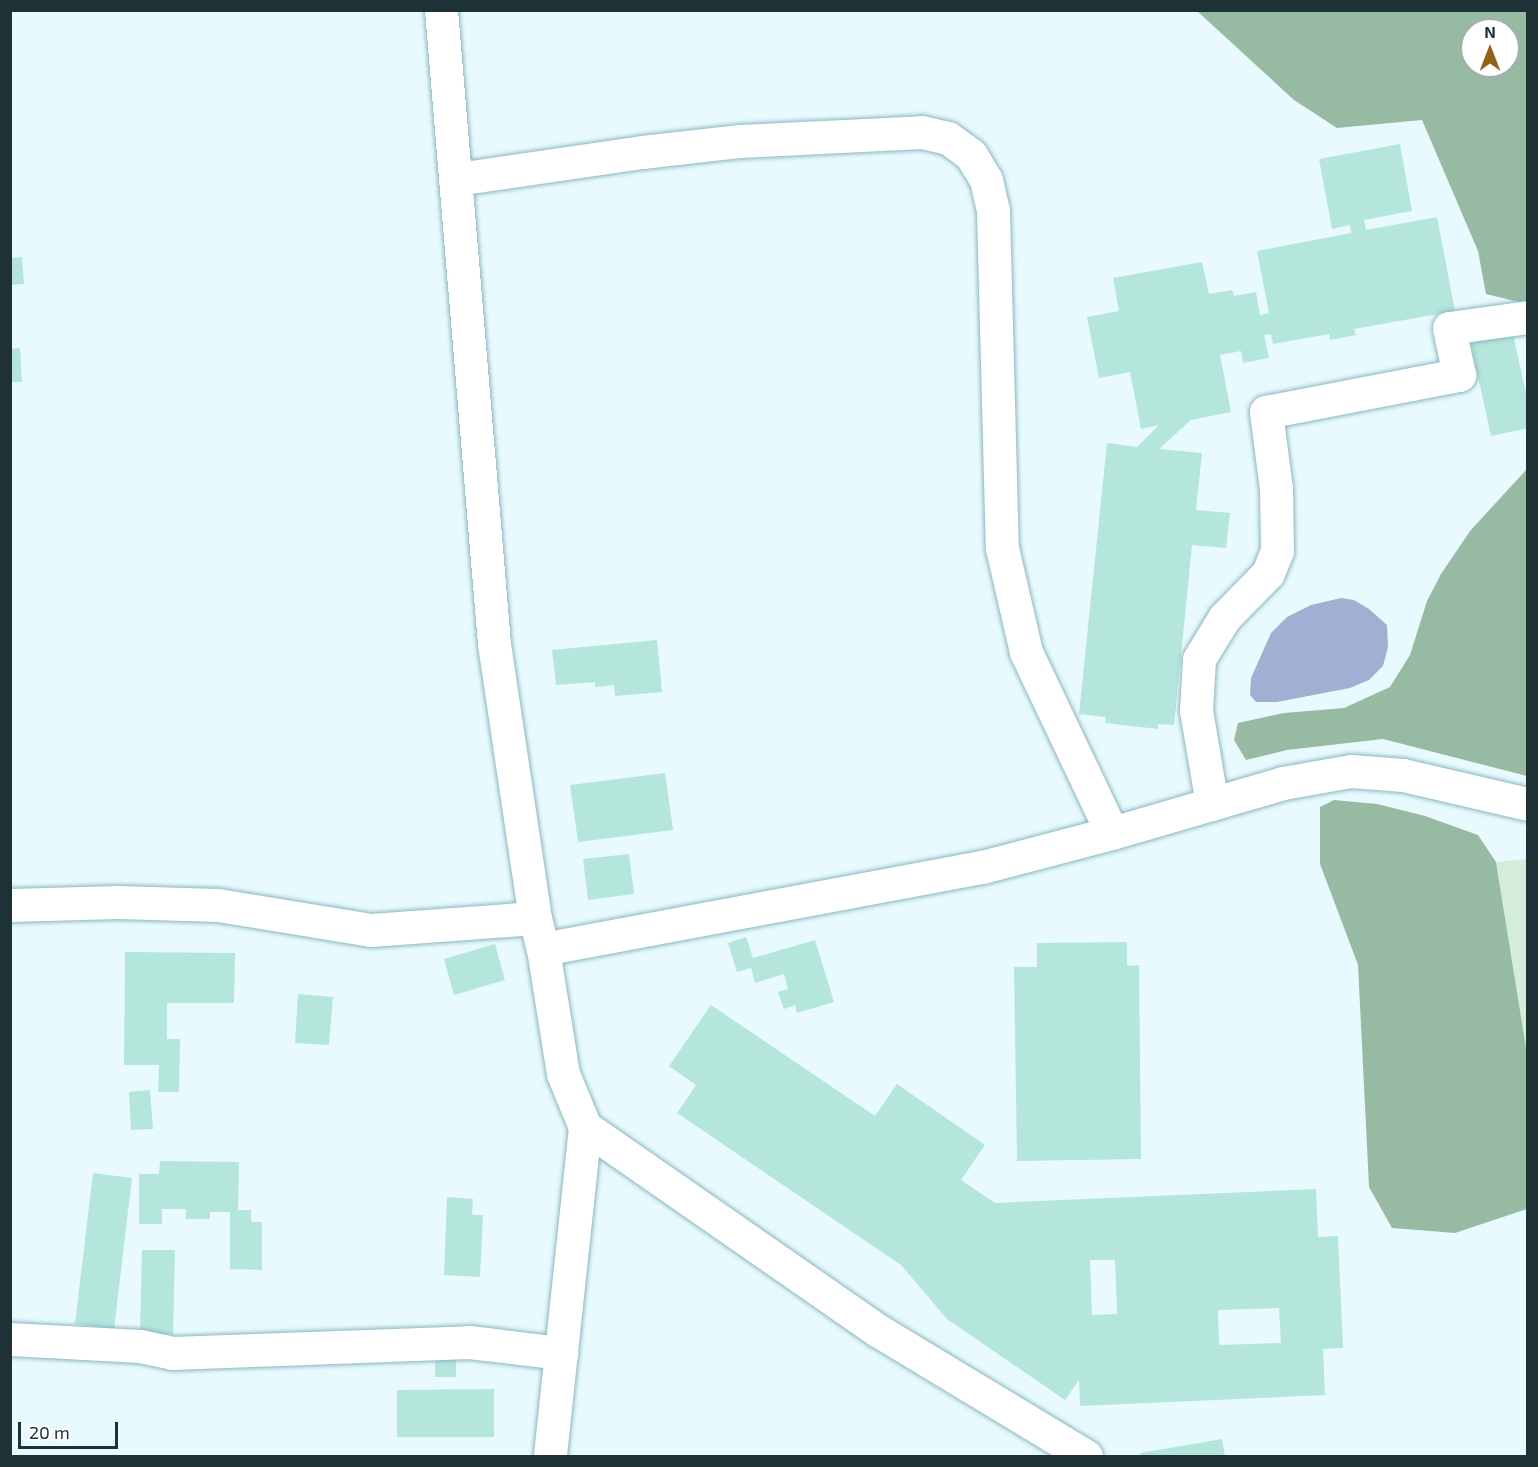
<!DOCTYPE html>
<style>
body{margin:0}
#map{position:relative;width:1538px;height:1467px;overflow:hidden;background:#e8fafe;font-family:"Exo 2",sans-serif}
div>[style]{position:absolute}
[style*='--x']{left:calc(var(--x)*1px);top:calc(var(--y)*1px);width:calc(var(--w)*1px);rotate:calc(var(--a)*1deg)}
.green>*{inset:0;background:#d4eddb}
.forest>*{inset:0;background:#97bba2}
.water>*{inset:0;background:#a1b0d2}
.building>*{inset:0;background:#b4e6dc}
.roads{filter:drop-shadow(0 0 2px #8ab7bf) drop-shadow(0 0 2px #8ab7bf)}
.minor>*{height:33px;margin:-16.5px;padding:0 16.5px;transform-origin:16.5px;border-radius:16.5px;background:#fff}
span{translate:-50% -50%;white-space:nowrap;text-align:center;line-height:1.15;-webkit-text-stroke:6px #fff;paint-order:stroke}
.frame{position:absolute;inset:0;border:12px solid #1e3134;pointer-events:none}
.north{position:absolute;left:1460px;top:18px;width:60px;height:60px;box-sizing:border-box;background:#fff;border:2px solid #a5adae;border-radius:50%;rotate:0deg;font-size:16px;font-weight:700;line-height:24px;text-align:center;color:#1e3134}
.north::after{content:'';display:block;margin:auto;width:21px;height:27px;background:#956115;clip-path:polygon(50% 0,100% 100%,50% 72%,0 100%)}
.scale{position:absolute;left:18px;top:1422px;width:100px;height:27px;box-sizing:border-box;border:3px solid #1e3134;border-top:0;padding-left:8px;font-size:18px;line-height:21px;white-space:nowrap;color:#1e3134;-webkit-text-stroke:4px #fff;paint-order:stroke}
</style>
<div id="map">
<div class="green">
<div style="clip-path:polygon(1527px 859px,1528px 859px,1527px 1054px,1496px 862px)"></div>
</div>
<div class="forest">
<div style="clip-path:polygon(evenodd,1197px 11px,1527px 11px,1527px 304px,1486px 294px,1478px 251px,1422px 120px,1337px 128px,1294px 100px,1197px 11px,1472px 30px,1508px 30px,1508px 66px,1472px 66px,1472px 30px)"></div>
<div style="clip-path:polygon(1527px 469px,1527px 776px,1383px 739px,1287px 750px,1246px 760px,1234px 740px,1238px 723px,1284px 713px,1344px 708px,1390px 687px,1410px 655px,1427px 601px,1441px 574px,1470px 531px)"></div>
<div style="clip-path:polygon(1334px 800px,1377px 804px,1425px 816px,1478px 835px,1496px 862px,1527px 1054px,1527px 1209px,1455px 1233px,1392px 1228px,1369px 1187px,1358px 965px,1320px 864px,1320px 807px)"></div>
</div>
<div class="water">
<div style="clip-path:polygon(1341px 598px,1354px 600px,1369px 609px,1387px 625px,1388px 647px,1383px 666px,1369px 680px,1350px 688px,1277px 702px,1256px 702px,1250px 695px,1251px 678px,1271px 633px,1287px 617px,1311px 605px)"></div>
</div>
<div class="building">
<div style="clip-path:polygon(1400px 144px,1412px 211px,1364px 220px,1366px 230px,1437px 217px,1455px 311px,1354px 329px,1356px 335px,1330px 340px,1329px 334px,1273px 344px,1271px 334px,1264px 335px,1269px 358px,1243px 363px,1241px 351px,1220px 355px,1231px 412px,1191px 420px,1159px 449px,1202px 453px,1196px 510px,1230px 513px,1226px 548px,1192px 545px,1174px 725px,1158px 724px,1158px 729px,1105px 723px,1106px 717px,1079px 714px,1107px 443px,1137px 447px,1159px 425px,1141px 429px,1130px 372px,1099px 378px,1087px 317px,1119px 311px,1113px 278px,1202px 262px,1209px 294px,1232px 290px,1234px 296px,1256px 292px,1260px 315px,1269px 313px,1257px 251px,1351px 233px,1350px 225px,1332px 229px,1319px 159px)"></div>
<div style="clip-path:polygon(22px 257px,24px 284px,10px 285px,10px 258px)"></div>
<div style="clip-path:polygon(1512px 330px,1528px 402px,1528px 428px,1491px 436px,1470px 339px)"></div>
<div style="clip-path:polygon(20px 348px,22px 382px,10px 382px,10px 349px)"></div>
<div style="clip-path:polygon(657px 640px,662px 692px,615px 696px,614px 685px,595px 687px,595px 682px,556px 685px,552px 650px)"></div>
<div style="clip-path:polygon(665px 773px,673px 830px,578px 842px,570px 785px)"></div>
<div style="clip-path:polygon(629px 854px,634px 894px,588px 900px,583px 859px)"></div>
<div style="clip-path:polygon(746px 937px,753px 958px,815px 940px,834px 1002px,797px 1013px,795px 1005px,784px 1009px,778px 992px,788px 989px,784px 974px,755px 983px,751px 968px,737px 972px,728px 943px)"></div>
<div style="clip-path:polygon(1127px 942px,1127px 966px,1139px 965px,1141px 1159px,1017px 1161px,1014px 967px,1037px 967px,1037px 943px)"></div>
<div style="clip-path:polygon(495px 944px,505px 980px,454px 995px,444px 959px)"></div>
<div style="clip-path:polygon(125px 952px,235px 953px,234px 1003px,167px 1003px,167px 1039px,180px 1039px,179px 1092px,158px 1092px,159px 1065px,124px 1065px)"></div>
<div style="clip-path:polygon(298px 994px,333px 997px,329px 1045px,295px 1043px)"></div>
<div style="clip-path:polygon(evenodd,711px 1005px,875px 1116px,897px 1084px,985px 1145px,961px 1180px,995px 1203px,1316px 1189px,1318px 1237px,1338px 1236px,1343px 1348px,1323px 1349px,1325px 1395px,1080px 1406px,1079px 1380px,1065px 1400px,947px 1319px,901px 1265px,677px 1113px,696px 1085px,669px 1066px,711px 1005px,1090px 1260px,1115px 1260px,1117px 1314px,1092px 1315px,1090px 1260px,711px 1005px,1279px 1308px,1281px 1343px,1219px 1345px,1218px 1310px,1279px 1308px)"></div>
<div style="clip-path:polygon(150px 1090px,153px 1129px,131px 1130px,129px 1092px)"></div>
<div style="clip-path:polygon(160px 1161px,239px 1162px,238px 1210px,251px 1210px,251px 1222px,262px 1222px,262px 1270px,230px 1269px,230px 1212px,210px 1212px,210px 1219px,186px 1219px,186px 1209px,162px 1209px,162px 1224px,139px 1224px,139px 1174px,159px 1174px)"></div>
<div style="clip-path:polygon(93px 1173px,132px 1178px,114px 1329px,75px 1324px)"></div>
<div style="clip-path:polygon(447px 1197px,473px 1199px,472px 1215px,483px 1215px,480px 1277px,444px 1275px)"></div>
<div style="clip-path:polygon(142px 1250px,175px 1250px,173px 1334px,140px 1334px)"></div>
<div style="clip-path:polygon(435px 1354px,456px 1354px,456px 1377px,435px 1377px)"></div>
<div style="clip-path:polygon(494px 1389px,494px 1437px,397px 1437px,397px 1390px)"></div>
<div style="clip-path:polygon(1222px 1439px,1225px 1456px,1141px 1456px,1140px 1453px)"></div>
</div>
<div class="roads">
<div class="minor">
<div style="--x:441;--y:10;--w:636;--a:85.22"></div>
<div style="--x:494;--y:644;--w:277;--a:81.5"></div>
<div style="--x:535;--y:918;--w:32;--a:76"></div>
<div style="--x:543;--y:949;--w:127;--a:80.9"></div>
<div style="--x:563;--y:1074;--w:57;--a:67.5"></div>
<div style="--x:585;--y:1127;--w:331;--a:96.1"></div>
<div style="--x:457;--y:179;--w:187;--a:-8.3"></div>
<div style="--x:642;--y:152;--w:99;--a:-6.4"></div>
<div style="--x:740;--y:141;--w:182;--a:-2.8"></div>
<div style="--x:922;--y:132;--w:27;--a:13"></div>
<div style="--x:948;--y:138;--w:29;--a:36"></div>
<div style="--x:971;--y:155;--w:29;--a:59"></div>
<div style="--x:986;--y:180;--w:32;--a:77"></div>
<div style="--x:993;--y:211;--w:337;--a:88.5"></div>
<div style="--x:1002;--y:548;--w:107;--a:77"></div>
<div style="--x:1026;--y:652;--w:200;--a:64.6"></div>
<div style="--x:1212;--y:804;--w:95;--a:-99.7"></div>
<div style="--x:1196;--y:710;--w:51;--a:-86.6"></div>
<div style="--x:1199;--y:659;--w:48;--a:-58.6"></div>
<div style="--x:1224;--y:618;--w:63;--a:-45.6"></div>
<div style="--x:1268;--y:573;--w:24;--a:-68"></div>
<div style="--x:1277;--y:551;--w:62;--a:-90.9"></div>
<div style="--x:1276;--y:489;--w:78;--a:-97.4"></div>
<div style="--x:1266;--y:412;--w:197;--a:-10.9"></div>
<div style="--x:1459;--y:375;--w:48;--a:-102"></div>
<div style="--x:1449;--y:328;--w:80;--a:-7.9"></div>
<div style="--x:10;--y:905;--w:108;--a:-1.6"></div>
<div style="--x:118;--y:902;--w:100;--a:1.7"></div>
<div style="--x:218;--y:905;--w:155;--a:9.3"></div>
<div style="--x:371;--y:930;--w:164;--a:-4.2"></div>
<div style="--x:543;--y:949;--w:447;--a:-10.6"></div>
<div style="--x:982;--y:867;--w:134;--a:-14.7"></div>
<div style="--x:1112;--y:833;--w:178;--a:-16.3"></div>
<div style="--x:1283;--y:783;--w:69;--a:-10"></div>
<div style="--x:1351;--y:771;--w:52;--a:4.4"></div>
<div style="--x:1403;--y:775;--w:128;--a:13.1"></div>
<div style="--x:585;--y:1127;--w:356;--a:34.8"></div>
<div style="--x:877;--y:1330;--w:244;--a:31.1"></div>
<div style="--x:10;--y:1339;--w:130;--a:3.1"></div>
<div style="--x:140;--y:1346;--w:33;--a:12"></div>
<div style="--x:172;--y:1353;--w:297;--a:-2.1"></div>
<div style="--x:469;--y:1342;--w:93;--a:6.8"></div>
</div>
</div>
<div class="frame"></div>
<div class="north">N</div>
<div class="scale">20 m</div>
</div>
